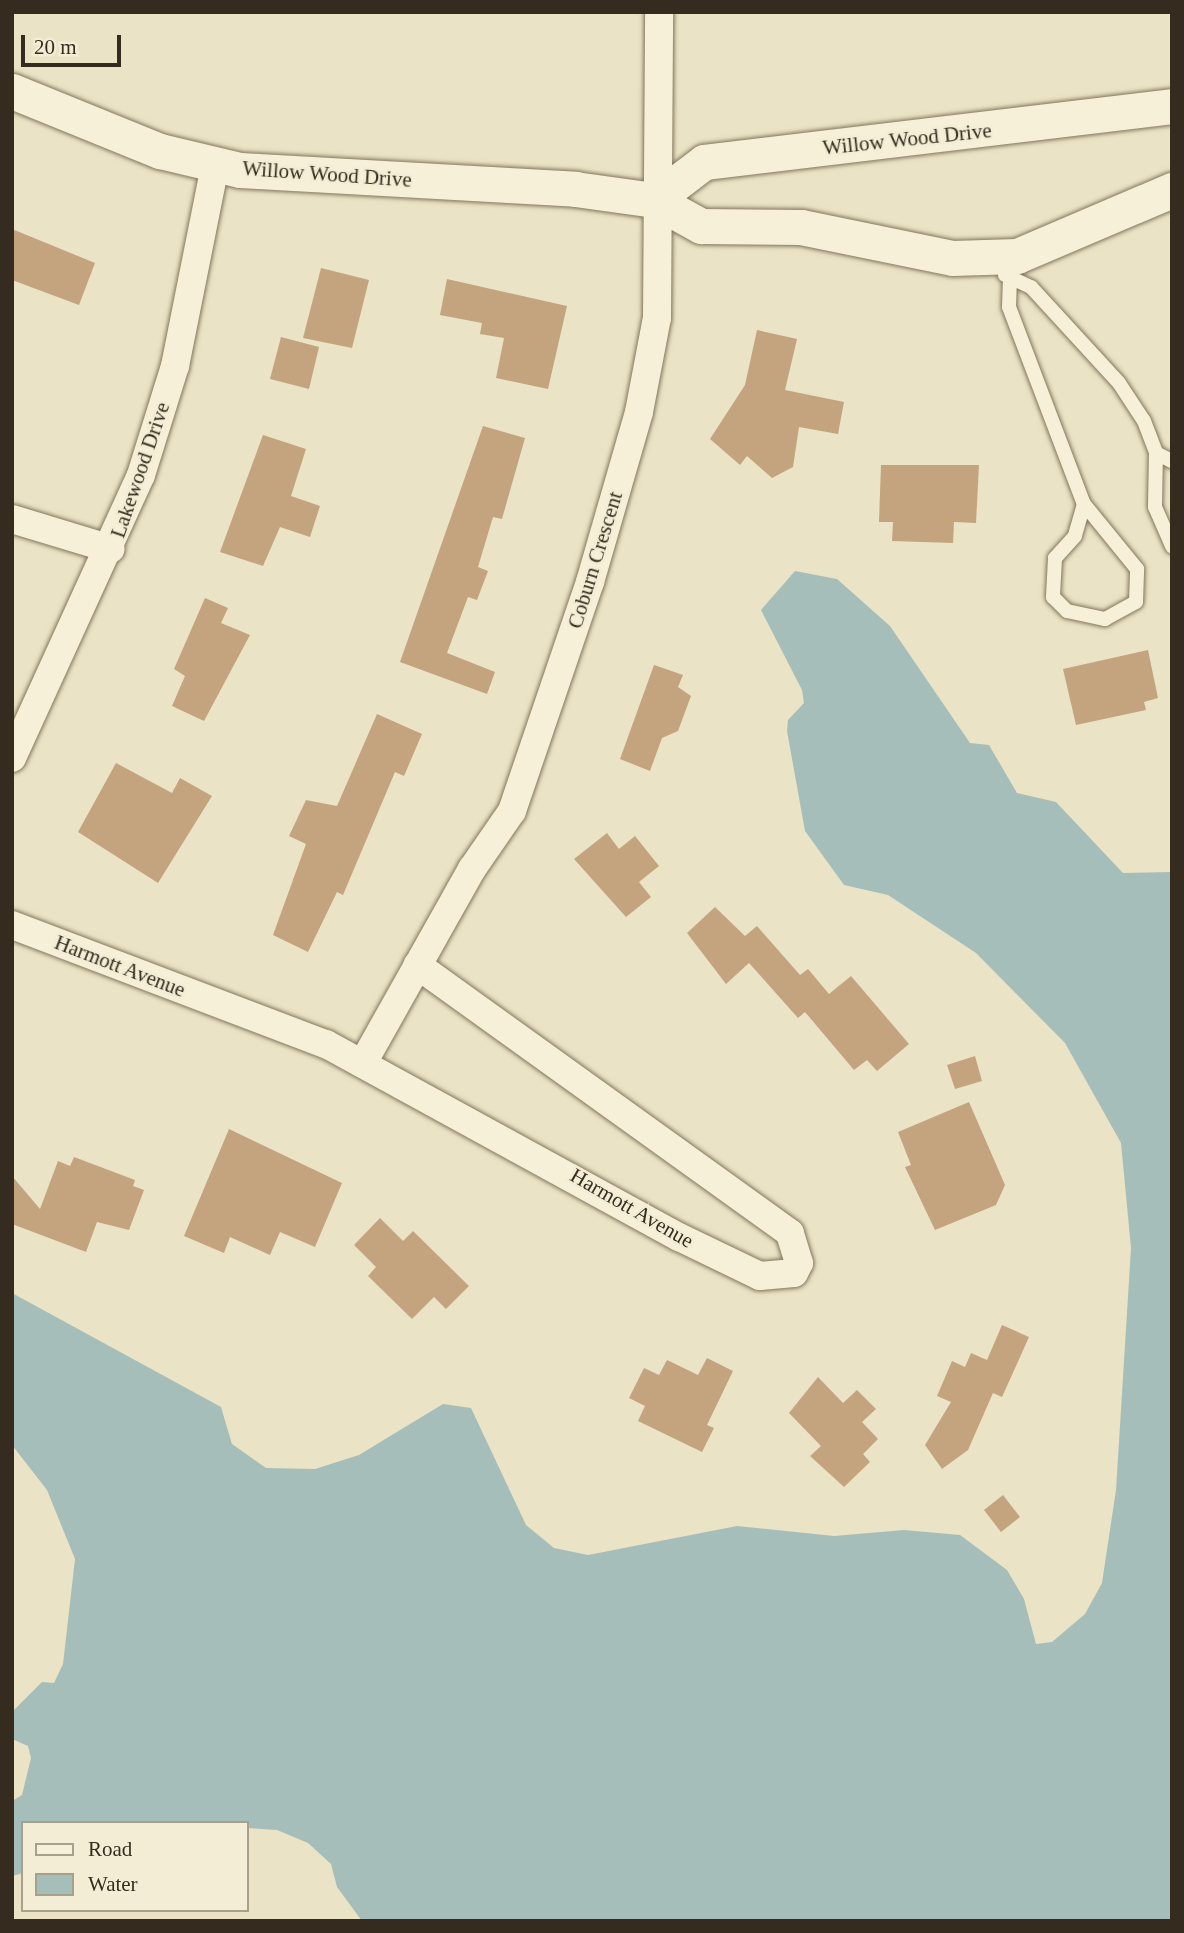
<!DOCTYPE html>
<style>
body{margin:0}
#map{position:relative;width:1184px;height:1933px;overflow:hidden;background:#eae3c5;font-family:Georgia,serif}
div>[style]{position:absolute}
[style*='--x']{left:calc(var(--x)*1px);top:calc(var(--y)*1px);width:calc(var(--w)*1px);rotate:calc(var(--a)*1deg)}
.water>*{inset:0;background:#a6beba}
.building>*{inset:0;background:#c4a47e}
.roads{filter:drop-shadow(0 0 2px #83765d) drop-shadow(0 0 2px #83765d)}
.service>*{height:14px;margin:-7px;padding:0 7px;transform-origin:7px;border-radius:7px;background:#f5f0d7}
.minor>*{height:28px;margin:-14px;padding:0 14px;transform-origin:14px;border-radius:14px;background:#f5f0d7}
.tertiary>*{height:35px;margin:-17.5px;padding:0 17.5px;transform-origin:17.5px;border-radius:17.5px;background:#f5f0d7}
span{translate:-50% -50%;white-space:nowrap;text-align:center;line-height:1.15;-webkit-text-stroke:5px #f2edd4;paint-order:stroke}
.street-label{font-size:21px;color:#352c1f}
.frame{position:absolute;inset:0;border:14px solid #352c1f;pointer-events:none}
.legend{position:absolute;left:21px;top:1821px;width:228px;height:91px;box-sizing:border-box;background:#f2edd4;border:2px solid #a6a08c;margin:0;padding:9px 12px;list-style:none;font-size:21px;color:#352c1f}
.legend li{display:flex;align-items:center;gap:14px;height:35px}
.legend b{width:35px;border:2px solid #a6a08c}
.scale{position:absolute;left:21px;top:35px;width:100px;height:32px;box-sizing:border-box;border:4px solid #352c1f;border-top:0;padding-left:9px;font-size:21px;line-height:24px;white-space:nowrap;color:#352c1f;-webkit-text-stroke:5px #f2edd4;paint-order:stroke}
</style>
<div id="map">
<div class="water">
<div style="clip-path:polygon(795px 571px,837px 579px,890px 626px,970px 743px,989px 745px,1017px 793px,1056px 802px,1123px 873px,1172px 872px,1172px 1921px,362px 1921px,337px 1887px,331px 1864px,308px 1843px,277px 1830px,247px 1828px,247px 1823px,23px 1823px,23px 1873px,12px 1876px,12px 1801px,22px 1795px,31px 1758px,28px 1746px,12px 1739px,12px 1712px,42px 1682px,54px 1683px,63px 1664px,75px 1559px,47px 1490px,12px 1445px,12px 1293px,221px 1407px,232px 1444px,266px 1468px,315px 1469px,359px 1455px,443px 1404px,471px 1408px,526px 1525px,554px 1548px,588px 1555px,737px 1526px,834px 1536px,904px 1530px,960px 1535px,1007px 1570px,1024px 1599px,1036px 1644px,1052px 1642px,1085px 1614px,1102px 1583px,1116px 1490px,1131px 1248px,1121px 1143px,1065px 1043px,976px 953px,888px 895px,844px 885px,805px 831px,787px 731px,788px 720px,804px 703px,802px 690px,761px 610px)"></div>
</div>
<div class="building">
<div style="clip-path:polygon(12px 229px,95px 263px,79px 305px,12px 280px)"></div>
<div style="clip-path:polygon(321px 268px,369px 280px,352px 348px,303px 338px)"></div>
<div style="clip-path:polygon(447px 279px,567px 306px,548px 389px,496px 378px,504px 338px,480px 334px,482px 323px,440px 315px)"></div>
<div style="clip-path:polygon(757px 330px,797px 339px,785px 390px,844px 402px,838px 434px,799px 427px,793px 467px,772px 478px,747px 456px,740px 465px,710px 439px,745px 385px)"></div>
<div style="clip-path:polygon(281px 337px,319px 347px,309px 389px,270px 379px)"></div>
<div style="clip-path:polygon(483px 426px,525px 438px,502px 519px,493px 517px,478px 567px,488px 571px,477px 600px,468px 597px,447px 653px,495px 672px,487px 694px,400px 662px)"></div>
<div style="clip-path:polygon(263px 435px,306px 449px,291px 496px,320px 506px,310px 537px,280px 527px,263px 566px,220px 552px)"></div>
<div style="clip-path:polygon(881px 465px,979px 465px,976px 523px,954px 522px,953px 543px,892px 541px,893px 522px,879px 522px)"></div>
<div style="clip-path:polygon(205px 598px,228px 608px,221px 623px,250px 635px,204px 721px,172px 706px,185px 676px,174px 669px)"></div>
<div style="clip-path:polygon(1148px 650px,1158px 698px,1144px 702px,1146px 710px,1076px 725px,1063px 669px)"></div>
<div style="clip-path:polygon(654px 665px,683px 675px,678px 687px,691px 696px,678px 731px,662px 738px,650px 771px,620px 759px)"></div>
<div style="clip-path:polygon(377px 714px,422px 734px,404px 776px,395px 772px,343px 895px,337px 892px,308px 952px,273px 935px,306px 844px,289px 836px,306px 800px,337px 806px)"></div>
<div style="clip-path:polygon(116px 763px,172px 793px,180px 778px,212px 796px,158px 883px,78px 832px)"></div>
<div style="clip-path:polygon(607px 833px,619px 849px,635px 836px,659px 866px,639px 882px,651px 897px,626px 917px,574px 859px)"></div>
<div style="clip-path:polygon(715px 907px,745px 936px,757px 926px,800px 975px,808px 969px,829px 994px,851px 976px,909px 1044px,877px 1071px,867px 1060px,854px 1070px,805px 1012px,798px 1018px,749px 963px,726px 984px,687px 933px)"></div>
<div style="clip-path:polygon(975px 1056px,982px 1081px,955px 1089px,947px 1065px)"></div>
<div style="clip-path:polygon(969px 1102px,1005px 1185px,996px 1205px,935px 1230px,905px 1167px,911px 1165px,898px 1132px)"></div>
<div style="clip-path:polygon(229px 1129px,342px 1183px,315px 1247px,280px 1232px,270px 1255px,230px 1237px,224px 1253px,184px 1236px)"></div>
<div style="clip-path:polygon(74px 1157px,135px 1180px,133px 1186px,144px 1190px,129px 1230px,97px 1222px,86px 1252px,12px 1224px,12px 1176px,40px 1209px,58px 1161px,70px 1166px)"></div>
<div style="clip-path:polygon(380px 1218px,403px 1241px,413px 1231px,469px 1286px,446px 1309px,434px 1297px,412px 1319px,368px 1276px,376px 1267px,354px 1245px)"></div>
<div style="clip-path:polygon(1002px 1325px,1029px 1337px,1002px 1397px,993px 1393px,968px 1450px,942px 1469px,925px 1445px,951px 1402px,937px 1396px,952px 1361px,965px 1367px,971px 1353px,987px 1360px)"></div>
<div style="clip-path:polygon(707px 1358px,733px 1371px,707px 1425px,714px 1428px,702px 1452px,638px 1421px,645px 1406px,629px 1398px,644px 1368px,659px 1375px,667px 1360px,698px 1375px)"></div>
<div style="clip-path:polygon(818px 1377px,843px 1403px,857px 1390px,876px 1409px,862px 1422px,878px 1439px,863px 1454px,870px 1462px,844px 1487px,810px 1456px,821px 1446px,789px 1413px)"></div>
<div style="clip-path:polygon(1003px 1495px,1020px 1517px,1001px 1532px,984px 1510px)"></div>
</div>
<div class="roads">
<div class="service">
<div style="--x:1005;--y:275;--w:29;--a:25"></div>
<div style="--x:1031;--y:287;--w:130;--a:47.5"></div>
<div style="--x:1119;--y:383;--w:45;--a:56.7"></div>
<div style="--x:1144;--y:421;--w:34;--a:69"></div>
<div style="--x:1156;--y:453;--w:54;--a:91.1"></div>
<div style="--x:1155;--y:507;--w:43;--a:66.4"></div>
<div style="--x:1010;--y:278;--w:29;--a:92"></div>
<div style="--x:1009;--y:307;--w:211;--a:69.2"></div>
<div style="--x:1084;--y:504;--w:33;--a:106"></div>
<div style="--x:1075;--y:536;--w:30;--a:132"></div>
<div style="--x:1055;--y:558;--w:39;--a:93"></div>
<div style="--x:1053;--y:597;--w:20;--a:45"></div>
<div style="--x:1067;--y:611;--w:39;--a:12"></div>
<div style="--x:1105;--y:619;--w:35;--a:-29"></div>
<div style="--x:1136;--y:602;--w:33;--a:-88"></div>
<div style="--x:1137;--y:569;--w:84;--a:-129.2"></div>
<div style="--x:1156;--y:453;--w:18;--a:27"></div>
</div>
<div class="minor">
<div style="--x:12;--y:519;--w:103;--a:16.9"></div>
<div style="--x:12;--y:758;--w:311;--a:-65.5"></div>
<div style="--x:141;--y:475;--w:114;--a:-72.7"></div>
<div style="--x:175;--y:366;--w:205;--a:-78.7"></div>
<div style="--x:12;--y:925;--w:336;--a:20.8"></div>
<div style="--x:326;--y:1044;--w:402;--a:28.7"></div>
<div style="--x:679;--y:1237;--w:90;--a:25.7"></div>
<div style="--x:760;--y:1276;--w:34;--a:-5"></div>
<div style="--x:794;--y:1273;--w:11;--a:-63"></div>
<div style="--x:799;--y:1263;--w:31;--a:-107"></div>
<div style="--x:790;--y:1233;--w:459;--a:-144.3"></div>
<div style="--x:363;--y:1063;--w:223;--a:-60.7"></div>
<div style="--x:472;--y:869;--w:70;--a:-55.4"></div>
<div style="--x:512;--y:811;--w:242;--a:-71.2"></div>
<div style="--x:590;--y:582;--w:177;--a:-73.9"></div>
<div style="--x:639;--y:412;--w:96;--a:-79.2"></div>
<div style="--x:657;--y:318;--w:306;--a:-89.6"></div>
</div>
<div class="tertiary">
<div style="--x:12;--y:91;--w:160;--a:22.1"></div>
<div style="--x:160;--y:151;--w:82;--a:13.4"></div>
<div style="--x:240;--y:170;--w:336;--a:3.2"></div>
<div style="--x:575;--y:189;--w:80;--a:7.9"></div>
<div style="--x:654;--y:200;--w:54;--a:29"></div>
<div style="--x:701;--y:226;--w:100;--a:0.6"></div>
<div style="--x:801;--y:227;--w:154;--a:11.6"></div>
<div style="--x:952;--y:258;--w:65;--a:-1.8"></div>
<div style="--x:1017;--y:256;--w:168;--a:-23.1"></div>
<div style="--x:654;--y:200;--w:63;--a:-37.2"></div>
<div style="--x:704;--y:162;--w:471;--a:-6.8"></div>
</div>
</div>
<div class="street-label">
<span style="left:907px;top:139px;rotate:-6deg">Willow Wood Drive</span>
<span style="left:327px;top:174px;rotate:4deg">Willow Wood Drive</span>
<span style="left:140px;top:470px;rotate:-71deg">Lakewood Drive</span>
<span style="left:595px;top:560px;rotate:-73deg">Coburn Crescent</span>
<span style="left:120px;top:966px;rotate:21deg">Harmott Avenue</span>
<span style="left:632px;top:1208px;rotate:30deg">Harmott Avenue</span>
</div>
<div class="frame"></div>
<ul class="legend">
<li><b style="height:9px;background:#f5f0d7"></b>Road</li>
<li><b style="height:19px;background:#a6beba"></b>Water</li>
</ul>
<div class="scale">20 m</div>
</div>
